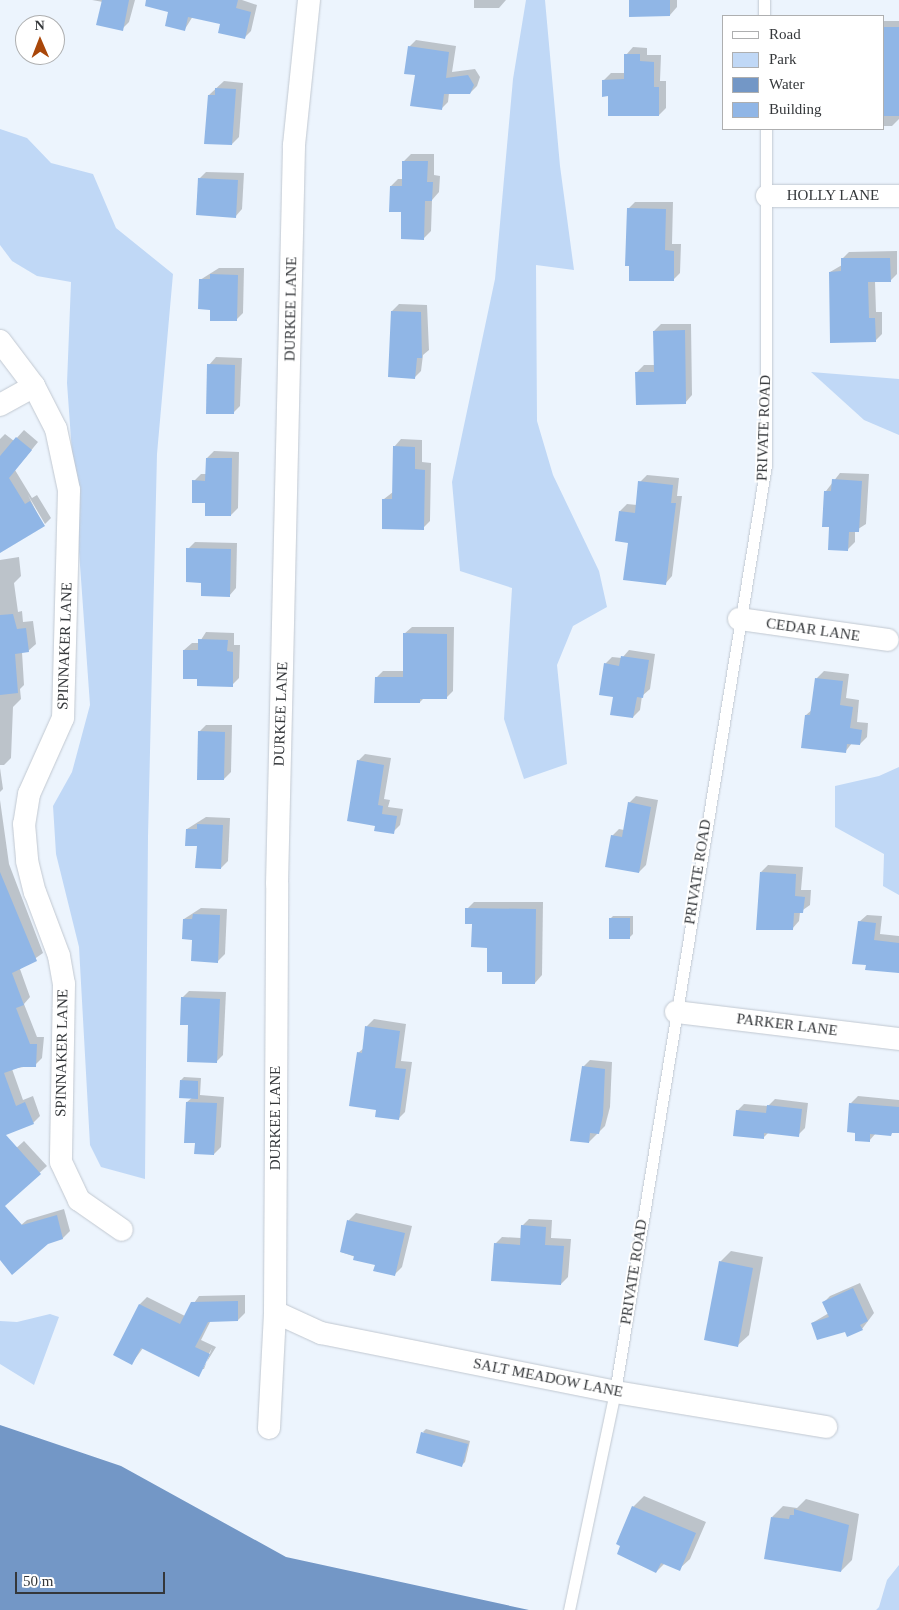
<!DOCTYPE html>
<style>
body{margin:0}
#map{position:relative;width:899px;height:1610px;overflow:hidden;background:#ecf4fd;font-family:Georgia,serif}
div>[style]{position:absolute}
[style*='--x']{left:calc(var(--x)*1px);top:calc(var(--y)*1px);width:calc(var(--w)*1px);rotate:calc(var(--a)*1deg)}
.green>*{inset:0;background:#c0d8f6}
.water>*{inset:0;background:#7397c6}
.shadow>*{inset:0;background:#0003}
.building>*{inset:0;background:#90b6e6}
.roads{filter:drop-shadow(0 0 1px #c1c8d1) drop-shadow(0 0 1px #c1c8d1)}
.service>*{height:11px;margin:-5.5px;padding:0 5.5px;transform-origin:5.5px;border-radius:5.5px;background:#fff}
.minor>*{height:22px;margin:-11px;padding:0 11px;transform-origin:11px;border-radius:11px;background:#fff}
span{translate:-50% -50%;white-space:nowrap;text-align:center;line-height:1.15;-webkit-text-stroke:4px #fff;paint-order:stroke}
.street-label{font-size:15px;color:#34373a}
.legend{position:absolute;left:722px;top:15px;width:162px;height:115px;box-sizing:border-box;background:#fff;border:1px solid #aeafb0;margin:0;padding:6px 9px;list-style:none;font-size:15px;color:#34373a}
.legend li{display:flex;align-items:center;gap:10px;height:25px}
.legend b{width:25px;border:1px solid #aeafb0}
.north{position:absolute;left:15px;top:15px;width:50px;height:50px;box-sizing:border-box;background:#fff;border:1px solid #aeafb0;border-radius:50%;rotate:359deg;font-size:14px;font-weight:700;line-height:20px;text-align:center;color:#34373a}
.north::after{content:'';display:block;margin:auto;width:18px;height:22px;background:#a9470a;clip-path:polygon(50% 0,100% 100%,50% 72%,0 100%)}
.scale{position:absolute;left:15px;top:1572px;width:150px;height:22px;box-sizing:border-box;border:2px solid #34373a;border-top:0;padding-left:6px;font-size:15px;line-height:18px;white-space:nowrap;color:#34373a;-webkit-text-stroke:4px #fff;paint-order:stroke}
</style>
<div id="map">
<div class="green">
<div style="clip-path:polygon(526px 0,545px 0,560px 166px,574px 270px,536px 265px,537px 421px,553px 475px,599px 571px,607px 607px,573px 626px,557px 665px,567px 764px,524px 779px,504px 719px,512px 588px,460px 571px,452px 482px,495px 279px,513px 79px)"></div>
<div style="clip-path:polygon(0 129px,27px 138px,51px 163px,93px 174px,116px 228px,173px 274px,157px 454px,148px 837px,145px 1179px,101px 1167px,90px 1145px,79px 947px,56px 854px,53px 806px,72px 772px,90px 705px,67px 383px,71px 282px,37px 276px,12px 261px,0 245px)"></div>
<div style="clip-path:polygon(811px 372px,899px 379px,899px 435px,864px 420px)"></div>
<div style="clip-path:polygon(899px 767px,899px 895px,883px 886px,884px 854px,835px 827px,835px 786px,879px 776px)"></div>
<div style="clip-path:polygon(50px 1314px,59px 1317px,34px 1385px,0 1364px,0 1321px,17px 1322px)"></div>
<div style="clip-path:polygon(899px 1565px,899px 1610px,876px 1610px,879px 1607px,887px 1580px)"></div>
</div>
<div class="water">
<div style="clip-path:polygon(0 1425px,121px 1466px,286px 1557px,529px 1610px,0 1610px)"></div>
</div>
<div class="shadow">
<div style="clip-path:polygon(92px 0,135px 0,129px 22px,122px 29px,103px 2px)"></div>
<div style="clip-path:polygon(172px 0,242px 0,257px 5px,251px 31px,244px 38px,222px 23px,193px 16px,185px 29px)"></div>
<div style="clip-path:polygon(474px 0,506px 0,499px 8px,474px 8px)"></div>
<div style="clip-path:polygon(630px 0,677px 0,677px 7px,670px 15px)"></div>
<div style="clip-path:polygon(883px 21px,899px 21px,899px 119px,892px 126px,883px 126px)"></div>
<div style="clip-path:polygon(416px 40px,456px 46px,452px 72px,475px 69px,480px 77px,477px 86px,470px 93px,449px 93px,448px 102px,441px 109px,409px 47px)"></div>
<div style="clip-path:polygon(633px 47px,647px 48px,647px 55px,661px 55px,660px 81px,666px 81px,666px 108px,659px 115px,609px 95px,604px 80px,611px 73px,625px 73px,626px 55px)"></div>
<div style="clip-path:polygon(224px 81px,243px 83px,239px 137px,232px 144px,209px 95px)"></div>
<div style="clip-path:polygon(411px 154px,434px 154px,434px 175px,440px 176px,439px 192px,432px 200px,431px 231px,424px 238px,403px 211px,391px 186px,398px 179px,403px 179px,404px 161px)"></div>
<div style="clip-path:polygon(206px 172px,244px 173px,242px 209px,235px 217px,199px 179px)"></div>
<div style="clip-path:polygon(635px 202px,673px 202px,672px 244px,681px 244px,680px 273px,673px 280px,628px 209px)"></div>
<div style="clip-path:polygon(897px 251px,897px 274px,890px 281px,875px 281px,876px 312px,882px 312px,882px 334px,875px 341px,830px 272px,842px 265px,842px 259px,849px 252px)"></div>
<div style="clip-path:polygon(219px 268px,244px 268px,243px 313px,236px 320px,211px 308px,200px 280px)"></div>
<div style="clip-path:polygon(399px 304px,427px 305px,429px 350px,423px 355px,421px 371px,414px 378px,392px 311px)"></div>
<div style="clip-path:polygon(661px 324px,691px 324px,692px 395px,685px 403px,637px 372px,644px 365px,655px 365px,654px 331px)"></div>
<div style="clip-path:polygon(216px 357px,242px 358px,240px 406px,233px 413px,209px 365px)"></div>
<div style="clip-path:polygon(24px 430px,38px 442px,15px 470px,32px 498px,37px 495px,51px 518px,45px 524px,28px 495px,43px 525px,0 542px,0 439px,5px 434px,14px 441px)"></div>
<div style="clip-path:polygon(401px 439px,422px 440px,422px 462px,431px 463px,430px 521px,423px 528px,384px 499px,393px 492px,394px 447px)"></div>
<div style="clip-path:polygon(214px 451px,239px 452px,238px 508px,231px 515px,206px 502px,194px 481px,201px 474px,207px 474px,207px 458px)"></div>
<div style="clip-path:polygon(840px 473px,869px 474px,866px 524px,855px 531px,855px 542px,848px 549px,831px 526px,826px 491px)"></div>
<div style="clip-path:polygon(647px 475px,679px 478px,677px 496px,682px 496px,672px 576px,665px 584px,629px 542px,620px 511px,627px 504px,637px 505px,640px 482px)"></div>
<div style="clip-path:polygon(195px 542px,237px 543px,236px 588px,229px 596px,188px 549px)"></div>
<div style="clip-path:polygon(19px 557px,21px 576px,14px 583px,18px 612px,22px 611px,23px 622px,33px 621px,36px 644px,28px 651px,22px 652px,24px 685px,20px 689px,21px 699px,13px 707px,11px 758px,4px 765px,0 765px,0 560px)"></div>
<div style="clip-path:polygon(412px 627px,454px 627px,453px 691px,446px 698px,424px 698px,420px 702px,376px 678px,383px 671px,404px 671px,404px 634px)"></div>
<div style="clip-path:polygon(206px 632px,234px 633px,234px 645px,240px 645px,239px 678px,232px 685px,198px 678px,184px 650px,192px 643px,199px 643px)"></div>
<div style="clip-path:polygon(629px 650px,655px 654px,650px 689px,642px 696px,640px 710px,633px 717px,615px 696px,605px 664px,612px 657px,622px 658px)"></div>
<div style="clip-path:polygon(824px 671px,849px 674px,846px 698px,859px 700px,857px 722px,868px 723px,867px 737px,860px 744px,852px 743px,845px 752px,806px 715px,813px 709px,817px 678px)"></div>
<div style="clip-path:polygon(206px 725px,232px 725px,231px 772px,224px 779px,199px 732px)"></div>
<div style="clip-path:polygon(365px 754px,391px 758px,384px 799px,390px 800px,388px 807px,403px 809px,400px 825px,393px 832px,376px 824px,358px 761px)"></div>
<div style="clip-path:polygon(0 768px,3px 789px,0 792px)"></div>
<div style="clip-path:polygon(636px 796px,658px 800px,646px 865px,639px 872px,612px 836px,619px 829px,624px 830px,629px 803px)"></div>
<div style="clip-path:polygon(0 800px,9px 864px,43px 953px,20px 969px,30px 997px,24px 1004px,37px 1037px,44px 1037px,42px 1058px,35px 1065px,12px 1069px,23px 1100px,33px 1096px,40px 1116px,33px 1123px,0 1136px)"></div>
<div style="clip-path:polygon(206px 817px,230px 818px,228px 861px,221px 868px,187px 829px)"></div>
<div style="clip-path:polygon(768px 865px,803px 867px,801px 890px,811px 890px,810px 905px,800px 912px,799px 921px,792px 929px,761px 872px)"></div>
<div style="clip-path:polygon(474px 902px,543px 902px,542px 975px,535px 983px,489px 946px,467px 909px)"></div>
<div style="clip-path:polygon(201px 908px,227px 909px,225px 954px,218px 961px,193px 939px,184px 919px)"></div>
<div style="clip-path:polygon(867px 915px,882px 916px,880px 934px,899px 936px,899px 970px,867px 969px,859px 922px)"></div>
<div style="clip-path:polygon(613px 916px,633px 916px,633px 934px,630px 937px,610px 919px)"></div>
<div style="clip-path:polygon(189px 991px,226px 992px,223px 1055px,216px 1062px,190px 1024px,182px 998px)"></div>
<div style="clip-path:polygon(374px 1019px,406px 1024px,401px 1061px,412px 1062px,405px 1112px,398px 1119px,377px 1108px,358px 1053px,364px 1048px,367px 1026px)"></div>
<div style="clip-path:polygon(590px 1060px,612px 1062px,610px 1107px,605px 1126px,589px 1142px,583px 1067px)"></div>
<div style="clip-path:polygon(184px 1077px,201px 1078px,200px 1095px,224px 1097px,221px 1147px,214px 1154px,187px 1102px,193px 1097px,181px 1080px)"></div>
<div style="clip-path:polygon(858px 1096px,899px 1100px,899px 1133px,876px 1133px,869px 1141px,851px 1103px)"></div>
<div style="clip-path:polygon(775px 1099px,808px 1103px,805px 1128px,798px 1135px,769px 1132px,763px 1138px,737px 1111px,744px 1104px,768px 1106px)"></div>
<div style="clip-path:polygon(24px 1141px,47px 1166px,0 1209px,0 1163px)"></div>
<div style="clip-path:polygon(64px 1209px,70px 1231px,63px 1238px,0 1259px,0 1243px,27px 1220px)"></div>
<div style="clip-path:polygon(356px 1213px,412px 1226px,402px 1267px,395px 1274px,376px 1264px,341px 1252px,349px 1220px)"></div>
<div style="clip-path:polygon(529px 1219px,552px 1220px,551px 1238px,571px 1239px,568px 1277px,561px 1284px,495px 1244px,502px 1237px,521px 1238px,522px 1226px)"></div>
<div style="clip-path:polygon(731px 1251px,763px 1257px,749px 1335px,738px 1345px,720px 1262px)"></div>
<div style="clip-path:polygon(860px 1283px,874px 1313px,862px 1329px,812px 1323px,829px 1313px,824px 1302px,830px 1296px)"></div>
<div style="clip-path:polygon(evenodd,245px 1295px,245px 1313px,238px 1320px,211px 1320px,201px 1340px,216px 1347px,198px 1376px,143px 1348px,132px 1363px,115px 1355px,140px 1304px,147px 1297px,185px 1316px,199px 1296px,245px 1295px,212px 1348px,204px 1369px,201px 1369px,212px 1348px)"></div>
<div style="clip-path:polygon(426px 1429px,470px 1441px,465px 1462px,462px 1465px,423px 1432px)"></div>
<div style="clip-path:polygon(644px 1496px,706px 1522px,690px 1559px,679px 1569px,665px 1563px,656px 1572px,633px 1507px)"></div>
<div style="clip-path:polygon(806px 1499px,859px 1514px,852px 1560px,841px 1571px,772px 1517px,783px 1506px,797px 1508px)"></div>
</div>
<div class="building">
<div style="clip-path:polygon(102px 0,129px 0,123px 31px,96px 25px)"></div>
<div style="clip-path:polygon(146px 0,238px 0,236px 8px,251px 12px,245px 39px,218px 33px,220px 24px,188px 17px,185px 31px,165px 26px,168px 12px,145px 6px)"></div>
<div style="clip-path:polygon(629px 0,670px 0,670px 16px,629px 17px)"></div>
<div style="clip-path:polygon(883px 27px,899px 27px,899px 116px,883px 116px)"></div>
<div style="clip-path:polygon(408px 46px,449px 52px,446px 78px,468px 75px,474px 85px,470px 94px,444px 94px,442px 110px,410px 106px,415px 75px,404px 74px)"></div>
<div style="clip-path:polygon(624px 54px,640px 54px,640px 61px,654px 62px,654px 87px,659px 87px,659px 116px,608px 116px,608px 96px,602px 97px,602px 80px,624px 79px)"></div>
<div style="clip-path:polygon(215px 88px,236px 89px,232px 145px,204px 144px,208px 95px,215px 95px)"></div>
<div style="clip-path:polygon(402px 161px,428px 161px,427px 182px,433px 182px,432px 201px,425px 201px,424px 240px,401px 239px,401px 212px,389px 212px,390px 186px,402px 186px)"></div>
<div style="clip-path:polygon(198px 178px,238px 180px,236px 218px,196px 215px)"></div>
<div style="clip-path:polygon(627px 208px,666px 209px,665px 250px,674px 251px,674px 281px,629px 281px,629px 266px,625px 266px)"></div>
<div style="clip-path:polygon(841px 258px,890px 258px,891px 282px,868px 282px,869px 318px,875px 318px,876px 342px,830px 343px,829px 272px,841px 271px)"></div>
<div style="clip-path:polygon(210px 274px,238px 275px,237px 321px,210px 321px,210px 310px,198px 309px,199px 279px,210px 279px)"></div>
<div style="clip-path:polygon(391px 311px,421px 312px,422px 358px,417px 358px,415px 379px,388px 377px)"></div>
<div style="clip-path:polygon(685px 330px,686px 404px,636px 405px,635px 372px,654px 372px,653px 331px)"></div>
<div style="clip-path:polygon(207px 364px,235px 365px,234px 414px,206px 414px)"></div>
<div style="clip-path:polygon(16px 437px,32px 450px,9px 478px,25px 504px,30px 501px,45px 526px,0 553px,0 456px)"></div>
<div style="clip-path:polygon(393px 446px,415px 447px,415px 469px,425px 470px,424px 530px,382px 529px,382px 499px,392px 499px)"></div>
<div style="clip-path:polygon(206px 458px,232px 458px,231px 516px,205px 516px,205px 503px,192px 503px,192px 480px,205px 481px)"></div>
<div style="clip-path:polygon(832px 479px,862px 481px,859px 532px,849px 532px,848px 551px,828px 550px,829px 527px,822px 527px,824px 491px,831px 491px)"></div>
<div style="clip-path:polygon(638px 481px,673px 485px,671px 503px,676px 503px,666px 585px,623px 580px,628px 543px,615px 541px,619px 511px,635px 513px)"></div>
<div style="clip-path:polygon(186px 548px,231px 549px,230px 597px,201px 596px,201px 583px,186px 582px)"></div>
<div style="clip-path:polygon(13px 614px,17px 629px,26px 628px,29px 652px,15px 654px,18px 693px,0 695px,0 615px)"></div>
<div style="clip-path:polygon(403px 633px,447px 634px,447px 699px,420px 699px,420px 703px,374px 703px,375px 677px,403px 677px)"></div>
<div style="clip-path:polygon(198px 639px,228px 640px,227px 651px,233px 652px,233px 687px,197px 686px,197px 679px,183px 679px,183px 650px,198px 650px)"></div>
<div style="clip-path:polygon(621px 656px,649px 660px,643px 698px,637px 697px,633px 718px,610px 715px,613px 697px,599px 695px,604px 663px,619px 666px)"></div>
<div style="clip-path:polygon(815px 678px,843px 681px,840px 705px,853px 707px,850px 728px,862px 730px,860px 745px,847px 744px,846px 753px,801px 748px,805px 715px,810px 715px)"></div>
<div style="clip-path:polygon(198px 731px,225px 732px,224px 780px,197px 780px)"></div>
<div style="clip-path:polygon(357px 760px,384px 765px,378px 805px,383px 806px,382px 814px,397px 816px,394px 834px,374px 831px,375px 826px,347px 821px)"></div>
<div style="clip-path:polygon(628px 802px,651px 807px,639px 873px,605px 867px,611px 835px,622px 837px)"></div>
<div style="clip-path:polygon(197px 824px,223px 825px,221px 869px,195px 868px,197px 846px,185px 846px,186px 829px,197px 829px)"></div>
<div style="clip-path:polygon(0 872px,37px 961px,12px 973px,24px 1005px,16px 1008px,30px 1044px,37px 1044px,36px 1067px,21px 1067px,4px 1073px,16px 1106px,25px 1102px,34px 1124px,6px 1135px,41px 1174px,5px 1206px,22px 1225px,57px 1215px,63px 1239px,48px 1244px,12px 1275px,0 1260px)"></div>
<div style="clip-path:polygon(760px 872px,796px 874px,795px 896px,805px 897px,803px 913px,794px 913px,793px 930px,756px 930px)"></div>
<div style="clip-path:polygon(465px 908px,536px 909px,535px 984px,502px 984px,502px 972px,487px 972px,487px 948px,471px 947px,472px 924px,465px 924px)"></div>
<div style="clip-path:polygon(193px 914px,220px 915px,218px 963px,191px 961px,192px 940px,182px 939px,183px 919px,192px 919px)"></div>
<div style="clip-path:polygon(609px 918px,630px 918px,630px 939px,609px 939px)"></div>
<div style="clip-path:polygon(858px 921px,876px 923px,874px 940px,899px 943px,899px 973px,865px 970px,866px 965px,852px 964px)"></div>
<div style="clip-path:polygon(181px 997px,220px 999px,217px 1063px,187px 1062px,188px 1025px,180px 1025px)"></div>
<div style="clip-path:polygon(365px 1026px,400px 1031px,395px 1068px,406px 1069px,399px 1120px,375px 1117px,376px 1110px,349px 1106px,357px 1052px,362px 1053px)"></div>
<div style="clip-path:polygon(582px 1066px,605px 1069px,603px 1115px,599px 1134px,590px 1133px,589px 1143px,570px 1141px)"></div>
<div style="clip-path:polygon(180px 1080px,198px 1081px,198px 1099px,179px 1098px)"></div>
<div style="clip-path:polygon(186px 1102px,217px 1103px,214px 1155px,194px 1154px,195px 1143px,184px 1143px)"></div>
<div style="clip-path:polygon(849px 1103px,899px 1107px,899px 1133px,892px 1133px,891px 1136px,870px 1134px,870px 1142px,855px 1141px,855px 1133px,847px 1132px)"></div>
<div style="clip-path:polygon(767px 1105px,802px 1109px,799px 1137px,764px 1133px,764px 1139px,733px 1136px,736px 1110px,766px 1113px)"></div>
<div style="clip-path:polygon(347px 1220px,405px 1233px,395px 1276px,373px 1271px,375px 1265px,353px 1260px,354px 1256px,340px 1252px)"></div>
<div style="clip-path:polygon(521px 1225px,546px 1227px,545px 1245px,564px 1246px,561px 1285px,491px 1281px,494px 1243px,520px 1245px)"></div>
<div style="clip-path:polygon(719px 1261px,753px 1268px,738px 1347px,704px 1340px)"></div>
<div style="clip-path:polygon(853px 1288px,868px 1321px,860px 1325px,863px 1330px,847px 1337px,845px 1332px,817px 1340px,811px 1323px,829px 1317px,822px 1302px)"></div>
<div style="clip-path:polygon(238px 1301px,238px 1321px,208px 1322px,195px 1347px,210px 1354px,199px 1377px,141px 1348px,132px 1365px,113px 1355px,139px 1304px,180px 1324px,191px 1302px)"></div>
<div style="clip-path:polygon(421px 1432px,468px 1444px,462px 1467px,416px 1453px)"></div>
<div style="clip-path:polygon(632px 1506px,696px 1533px,680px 1571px,661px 1563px,656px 1573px,617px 1554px,620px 1546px,616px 1544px)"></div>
<div style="clip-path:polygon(794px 1509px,849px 1525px,841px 1572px,764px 1559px,771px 1517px,789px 1519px,790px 1515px,794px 1515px)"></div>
</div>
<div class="roads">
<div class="service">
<div style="--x:764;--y:0;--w:16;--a:90"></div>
<div style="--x:569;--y:1610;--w:223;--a:-78.1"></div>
<div style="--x:615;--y:1392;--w:939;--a:-80.75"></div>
<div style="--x:766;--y:465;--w:336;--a:-90"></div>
</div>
<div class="minor">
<div style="--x:767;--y:196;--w:132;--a:0"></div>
<div style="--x:0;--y:341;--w:56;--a:52.9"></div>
<div style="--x:34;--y:386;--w:48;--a:62.9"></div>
<div style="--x:56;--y:429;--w:62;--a:78"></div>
<div style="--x:69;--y:490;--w:228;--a:91.5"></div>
<div style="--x:63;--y:718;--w:83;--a:114.1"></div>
<div style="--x:29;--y:794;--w:30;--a:99"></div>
<div style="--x:24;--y:824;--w:37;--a:85"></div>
<div style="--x:27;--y:861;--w:32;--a:76"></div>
<div style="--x:35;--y:892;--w:68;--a:69.4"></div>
<div style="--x:59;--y:956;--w:28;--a:80"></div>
<div style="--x:64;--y:984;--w:178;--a:91"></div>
<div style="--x:61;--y:1162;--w:42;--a:64.7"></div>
<div style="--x:79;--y:1200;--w:52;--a:34.9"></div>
<div style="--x:0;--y:405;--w:39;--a:-29"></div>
<div style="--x:739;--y:619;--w:150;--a:8"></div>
<div style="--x:676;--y:1012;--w:225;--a:6.9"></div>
<div style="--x:275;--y:1312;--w:51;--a:24.5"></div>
<div style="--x:321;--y:1333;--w:300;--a:11.3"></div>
<div style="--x:615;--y:1392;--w:214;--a:9.4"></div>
<div style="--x:269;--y:1428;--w:116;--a:-87"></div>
<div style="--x:275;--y:1312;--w:428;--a:-89.7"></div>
<div style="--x:277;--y:884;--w:739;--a:-88.68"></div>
<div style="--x:294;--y:145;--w:146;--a:-84.1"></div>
</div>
</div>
<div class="street-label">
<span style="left:833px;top:196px">HOLLY LANE</span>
<span style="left:291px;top:309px;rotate:-89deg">DURKEE LANE</span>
<span style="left:764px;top:428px;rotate:-88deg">PRIVATE ROAD</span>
<span style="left:813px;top:630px;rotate:8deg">CEDAR LANE</span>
<span style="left:65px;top:646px;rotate:-88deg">SPINNAKER LANE</span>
<span style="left:281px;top:714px;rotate:-88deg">DURKEE LANE</span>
<span style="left:698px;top:872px;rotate:-81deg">PRIVATE ROAD</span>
<span style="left:787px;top:1025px;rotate:7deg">PARKER LANE</span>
<span style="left:62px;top:1053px;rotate:-89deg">SPINNAKER LANE</span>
<span style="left:276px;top:1118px;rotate:-90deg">DURKEE LANE</span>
<span style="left:634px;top:1272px;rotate:-81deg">PRIVATE ROAD</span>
<span style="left:548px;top:1378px;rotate:11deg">SALT MEADOW LANE</span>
</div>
<ul class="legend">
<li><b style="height:6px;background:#fff"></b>Road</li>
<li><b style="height:14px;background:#c0d8f6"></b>Park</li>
<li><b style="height:14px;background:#7397c6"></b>Water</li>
<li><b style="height:14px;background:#90b6e6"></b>Building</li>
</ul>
<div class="north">N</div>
<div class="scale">50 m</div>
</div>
